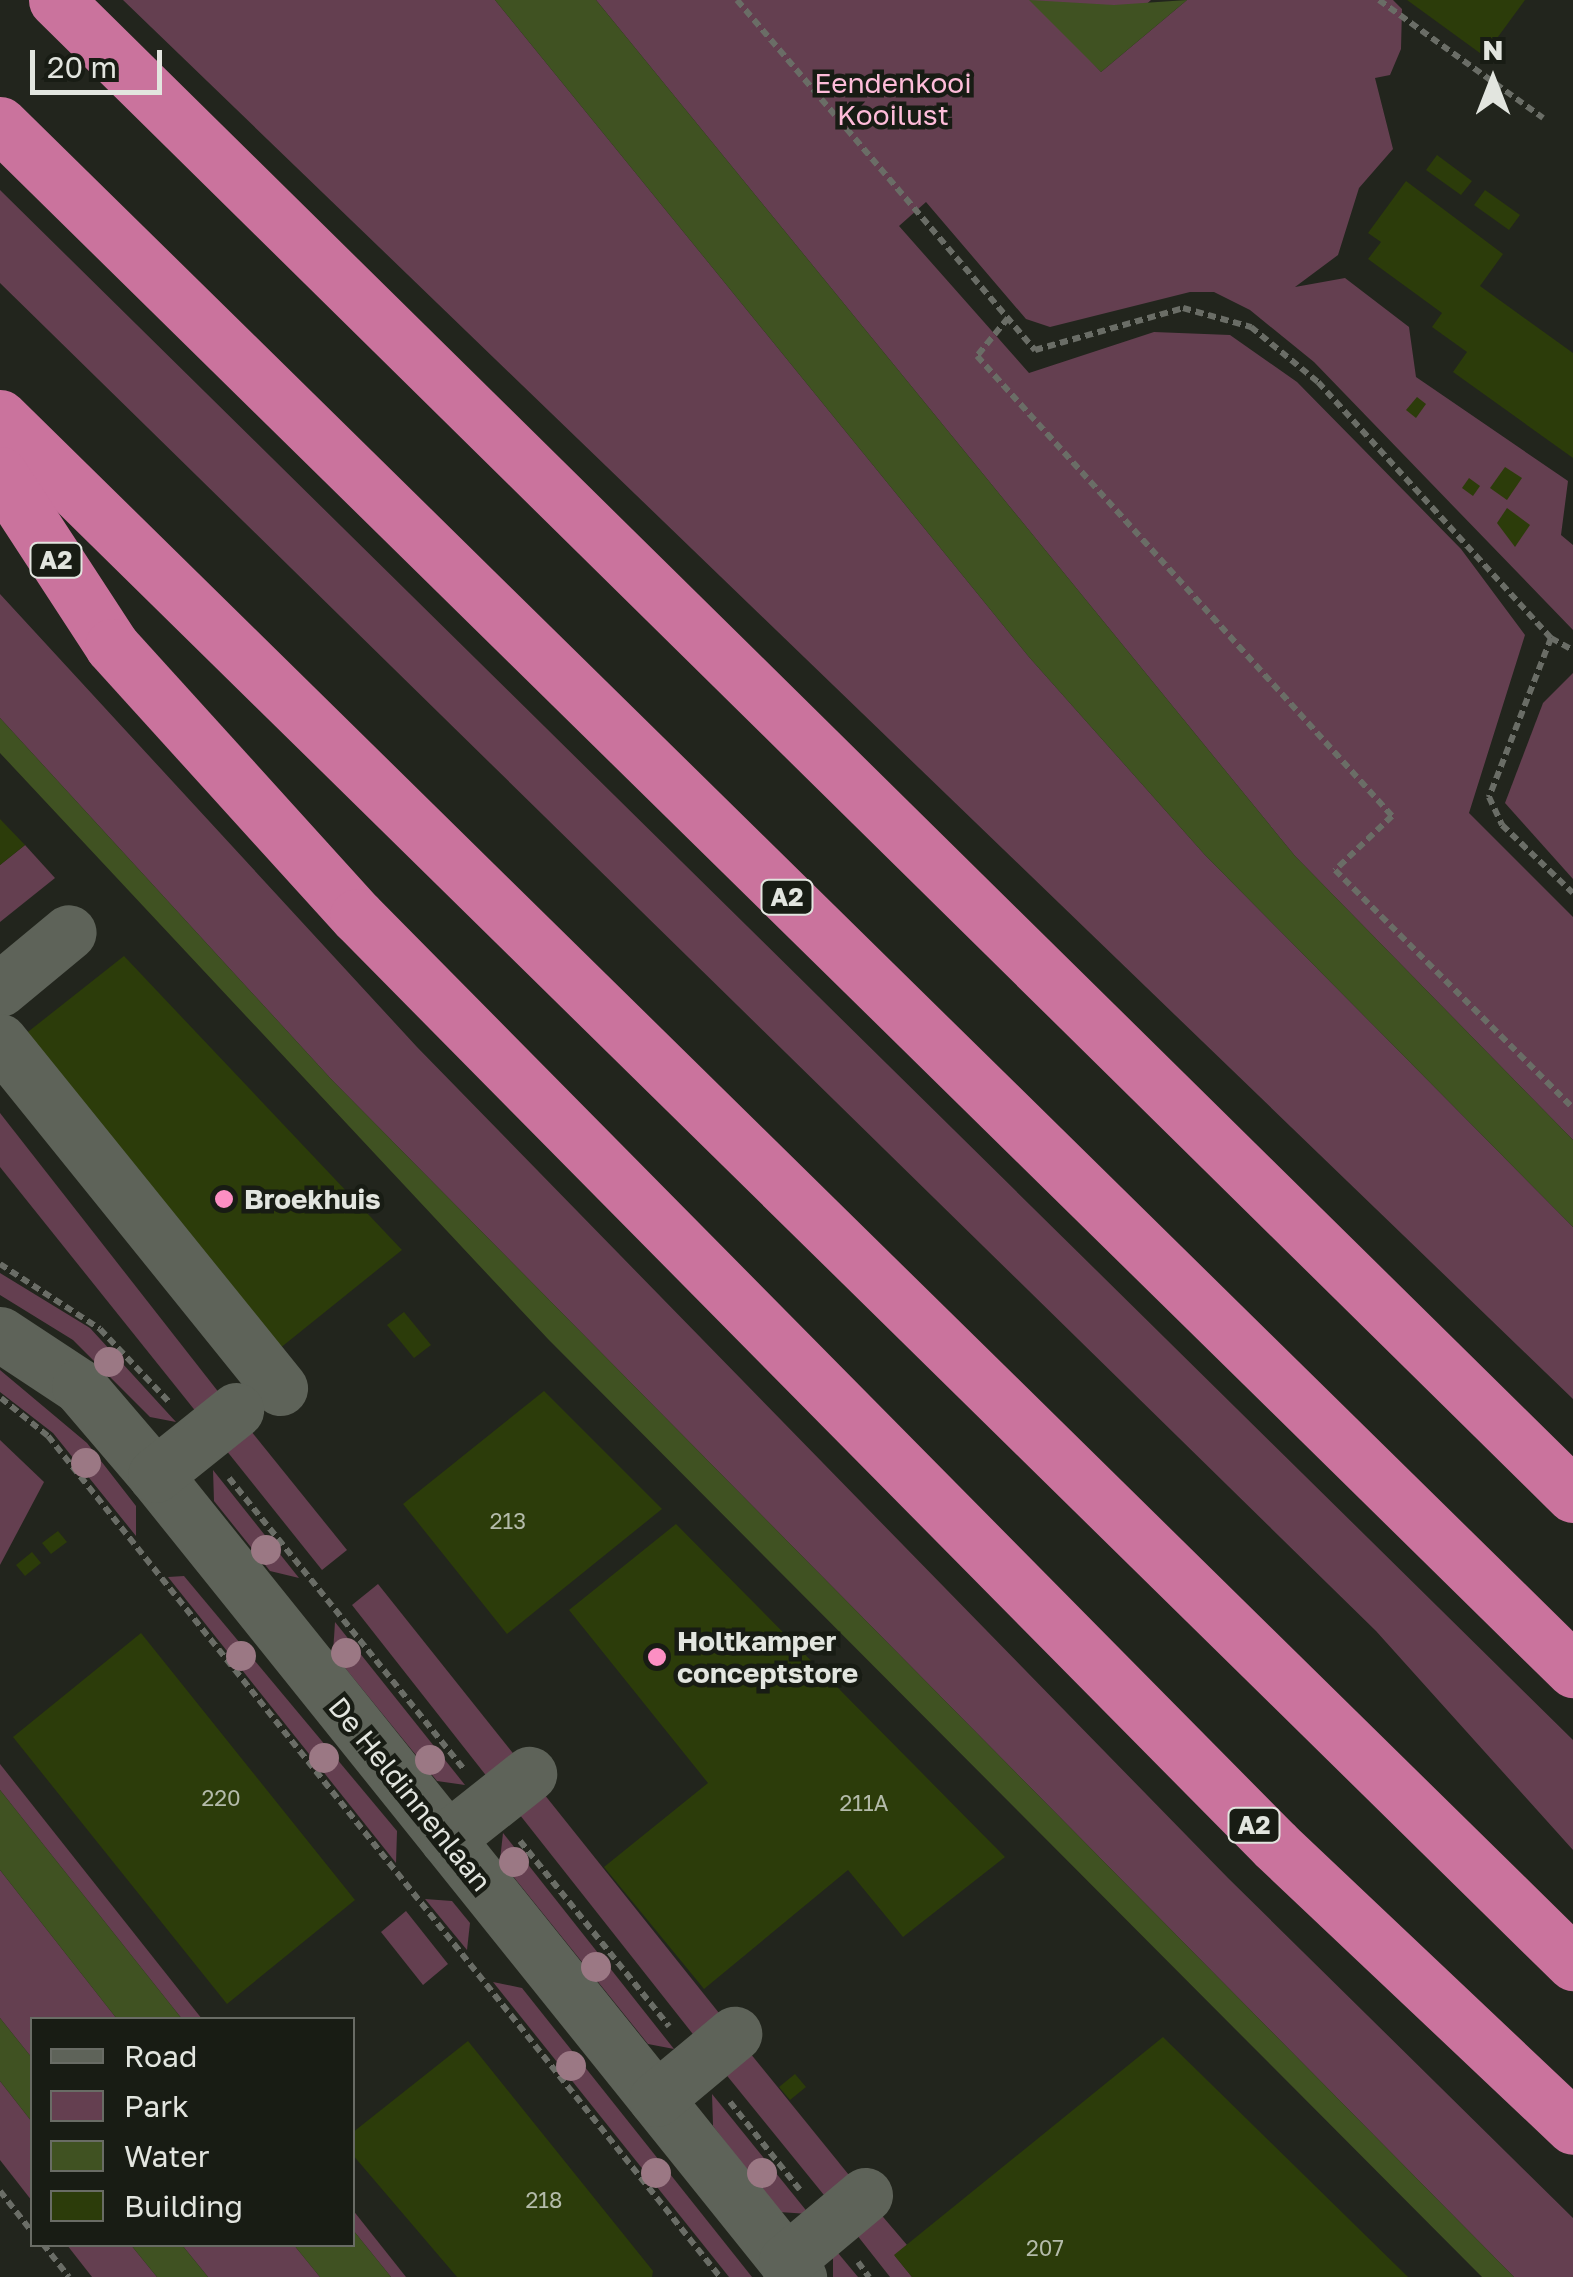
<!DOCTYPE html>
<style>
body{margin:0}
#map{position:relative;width:1573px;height:2277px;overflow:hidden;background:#22251d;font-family:"Golos Text",sans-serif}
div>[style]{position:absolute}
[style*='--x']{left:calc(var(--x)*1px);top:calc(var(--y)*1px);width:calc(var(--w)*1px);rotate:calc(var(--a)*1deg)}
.green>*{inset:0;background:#643f50}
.water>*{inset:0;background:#405222}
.building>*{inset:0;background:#2c3c0a}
.path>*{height:6px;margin-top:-3px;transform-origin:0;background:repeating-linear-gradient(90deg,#6a6d66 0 8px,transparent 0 13px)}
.minor>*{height:55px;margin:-27.5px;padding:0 27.5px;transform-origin:27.5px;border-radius:27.5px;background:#5e6359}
.highway>*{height:55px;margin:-27.5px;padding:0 27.5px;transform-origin:27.5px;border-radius:27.5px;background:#ca739d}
.trees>*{width:30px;height:30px;margin:-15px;border-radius:50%;background:#9b7884}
.dots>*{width:28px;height:28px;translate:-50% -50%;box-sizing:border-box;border:5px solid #181c14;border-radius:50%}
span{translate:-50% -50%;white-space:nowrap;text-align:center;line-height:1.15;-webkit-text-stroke:9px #181c14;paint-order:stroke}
.number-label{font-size:22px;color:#b4bbaa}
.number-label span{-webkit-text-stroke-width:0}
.shield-label span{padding:2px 8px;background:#181c14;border:2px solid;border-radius:8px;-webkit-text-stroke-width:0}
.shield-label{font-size:25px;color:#e2e5df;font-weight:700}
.park-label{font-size:28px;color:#febcd9}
.poi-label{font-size:28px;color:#e2e5df;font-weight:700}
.left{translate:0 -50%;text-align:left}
.street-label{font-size:28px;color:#e2e5df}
.legend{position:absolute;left:30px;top:2017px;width:325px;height:230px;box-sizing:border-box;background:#181c14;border:2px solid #696c65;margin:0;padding:12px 18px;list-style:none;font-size:30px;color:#e2e5df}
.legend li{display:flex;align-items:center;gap:20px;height:50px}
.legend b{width:50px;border:2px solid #696c65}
.north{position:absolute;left:1443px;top:30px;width:100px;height:100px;-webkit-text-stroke:8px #181c14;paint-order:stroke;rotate:0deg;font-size:28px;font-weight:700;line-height:40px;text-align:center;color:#e2e5df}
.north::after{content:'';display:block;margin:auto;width:35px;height:45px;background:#e2e5df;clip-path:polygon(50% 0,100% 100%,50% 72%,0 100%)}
.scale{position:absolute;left:30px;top:50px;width:132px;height:45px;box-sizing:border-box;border:5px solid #e2e5df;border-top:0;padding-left:12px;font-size:30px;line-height:35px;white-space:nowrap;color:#e2e5df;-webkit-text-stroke:8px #181c14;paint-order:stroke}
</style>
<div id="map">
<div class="green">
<div style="clip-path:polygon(123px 0,495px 0,1029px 657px,1205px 855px,1573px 1227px,1573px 1399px)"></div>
<div style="clip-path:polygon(596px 0,1151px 0,1087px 57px,1101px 72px,1187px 0,1393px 0,1402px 9px,1401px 49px,1390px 75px,1375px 78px,1393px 149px,1359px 188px,1338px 255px,1295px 287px,1345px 278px,1409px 327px,1416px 377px,1568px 481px,1561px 535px,1573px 545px,1573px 630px,1314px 362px,1250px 310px,1214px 292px,1190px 292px,1050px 327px,1026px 319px,926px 202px,899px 226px,1029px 373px,1154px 332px,1230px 335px,1297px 382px,1361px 447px,1461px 549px,1525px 635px,1469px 813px,1573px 917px,1573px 1140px,1295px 856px)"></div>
<div style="clip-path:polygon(0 190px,1573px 1740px,1573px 1850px,1376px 1631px,0 283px)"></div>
<div style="clip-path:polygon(0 594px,417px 1047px,1228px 1878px,1573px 2218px,1573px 2277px,1514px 2277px,332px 1080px,0 718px)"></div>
<div style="clip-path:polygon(1573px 673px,1573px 879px,1505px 803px,1543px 703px)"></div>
<div style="clip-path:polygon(25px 845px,55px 878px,0 922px,0 865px)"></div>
<div style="clip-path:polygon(0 1113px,220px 1394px,197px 1413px,0 1167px)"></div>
<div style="clip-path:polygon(0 1273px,90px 1328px,176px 1422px,150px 1417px,73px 1340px,0 1295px)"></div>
<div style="clip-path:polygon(0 1370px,87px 1443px,136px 1506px,136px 1536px,53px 1433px,0 1392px)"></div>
<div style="clip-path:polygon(251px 1431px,347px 1550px,322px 1570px,226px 1450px)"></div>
<div style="clip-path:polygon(0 1440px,44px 1482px,0 1565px)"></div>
<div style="clip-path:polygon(213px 1470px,299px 1578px,270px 1571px,214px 1501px)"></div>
<div style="clip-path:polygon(184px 1576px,397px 1831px,396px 1863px,168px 1577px)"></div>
<div style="clip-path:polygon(378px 1584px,516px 1757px,488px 1778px,352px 1605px)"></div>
<div style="clip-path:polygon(335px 1622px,465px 1785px,437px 1781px,333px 1653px)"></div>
<div style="clip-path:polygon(0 1764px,202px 2019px,182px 2019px,0 1790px)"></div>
<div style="clip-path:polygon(540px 1789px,723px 2018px,696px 2038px,516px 1810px)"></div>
<div style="clip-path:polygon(503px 1833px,674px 2049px,648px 2044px,500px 1860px)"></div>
<div style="clip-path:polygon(0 1870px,117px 2019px,32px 2020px,32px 2058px,0 2018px)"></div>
<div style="clip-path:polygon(425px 1899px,452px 1901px,470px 1923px,467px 1950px)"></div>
<div style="clip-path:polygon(406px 1911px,448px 1964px,423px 1985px,381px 1932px)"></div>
<div style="clip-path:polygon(493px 1982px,522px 1988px,752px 2277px,729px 2277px)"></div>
<div style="clip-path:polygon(750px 2053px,853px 2180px,828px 2200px,724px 2072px)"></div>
<div style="clip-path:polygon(0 2081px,32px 2122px,32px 2201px,0 2160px)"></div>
<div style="clip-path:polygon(712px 2094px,809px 2214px,779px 2212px,713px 2126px)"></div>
<div style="clip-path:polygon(352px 2209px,406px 2277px,391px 2277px,353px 2230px)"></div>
<div style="clip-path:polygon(878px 2211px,907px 2245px,895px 2256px,912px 2277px,890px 2277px,853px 2230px)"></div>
<div style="clip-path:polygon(67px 2245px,131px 2245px,157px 2277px,92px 2277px)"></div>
<div style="clip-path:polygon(182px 2245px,294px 2245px,320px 2277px,208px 2277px)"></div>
<div style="clip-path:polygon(833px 2247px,858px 2277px,833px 2277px)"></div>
</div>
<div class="water">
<div style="clip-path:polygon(495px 0,596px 0,1295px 856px,1573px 1140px,1573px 1227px,1205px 855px,1029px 657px)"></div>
<div style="clip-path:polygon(1029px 0,1114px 5px,1187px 0,1101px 72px)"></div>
<div style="clip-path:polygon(0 718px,332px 1080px,1514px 2277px,1482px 2277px,548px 1339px,0 753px)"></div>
<div style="clip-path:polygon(0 1790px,182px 2019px,117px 2019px,0 1870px)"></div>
<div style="clip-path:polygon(0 2018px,32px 2058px,32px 2122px,0 2081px)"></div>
<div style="clip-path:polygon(353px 2230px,391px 2277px,320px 2277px,294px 2245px,352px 2244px)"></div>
<div style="clip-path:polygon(131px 2245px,182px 2245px,208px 2277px,157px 2277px)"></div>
</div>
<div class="building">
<div style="clip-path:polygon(1407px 0,1525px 0,1484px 56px)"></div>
<div style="clip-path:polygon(1437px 155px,1472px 181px,1461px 195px,1426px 170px)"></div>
<div style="clip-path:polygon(1406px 181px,1503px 254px,1480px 286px,1573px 353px,1573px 458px,1453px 372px,1467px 352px,1432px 327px,1442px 313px,1368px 259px,1381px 242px,1368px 233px)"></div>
<div style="clip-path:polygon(1485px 190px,1520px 215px,1509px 230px,1474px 205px)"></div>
<div style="clip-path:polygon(1417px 397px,1426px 404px,1416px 418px,1406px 410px)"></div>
<div style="clip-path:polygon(1505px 467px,1522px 478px,1507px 500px,1490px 488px)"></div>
<div style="clip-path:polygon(1469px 478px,1480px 486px,1473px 496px,1462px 488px)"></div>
<div style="clip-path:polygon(1507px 508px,1530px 525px,1515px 547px,1497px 523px)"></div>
<div style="clip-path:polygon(0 819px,25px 845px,0 865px)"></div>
<div style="clip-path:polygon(124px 956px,402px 1250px,279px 1349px,24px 1035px)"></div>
<div style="clip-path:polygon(404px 1312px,431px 1345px,414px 1358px,387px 1325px)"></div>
<div style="clip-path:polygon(544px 1391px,662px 1509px,507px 1634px,403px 1504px)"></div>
<div style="clip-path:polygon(676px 1524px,1005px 1857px,903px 1937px,848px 1870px,704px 1989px,604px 1867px,708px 1783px,569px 1610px)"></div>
<div style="clip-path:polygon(58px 1531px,67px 1542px,51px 1554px,42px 1543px)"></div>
<div style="clip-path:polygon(32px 1552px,41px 1563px,25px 1576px,16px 1565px)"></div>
<div style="clip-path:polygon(141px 1633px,355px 1900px,227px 2004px,13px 1737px)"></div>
<div style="clip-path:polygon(1163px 2037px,1408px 2277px,912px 2277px,894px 2255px)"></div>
<div style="clip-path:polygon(468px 2041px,653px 2271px,652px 2277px,457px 2277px,352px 2154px,352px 2133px)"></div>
<div style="clip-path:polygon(795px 2074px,806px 2087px,790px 2100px,779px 2087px)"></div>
</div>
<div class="path">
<div style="--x:737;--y:0;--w:460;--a:49.6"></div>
<div style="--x:1035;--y:350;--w:154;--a:-15.8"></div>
<div style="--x:1183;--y:308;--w:71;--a:15.6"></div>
<div style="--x:1251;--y:327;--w:87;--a:39.4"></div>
<div style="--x:1318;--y:382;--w:346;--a:47.7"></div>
<div style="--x:1551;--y:638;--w:25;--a:29"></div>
<div style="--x:1379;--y:0;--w:202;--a:35.7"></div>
<div style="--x:1008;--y:318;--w:49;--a:129.2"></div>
<div style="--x:977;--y:356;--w:620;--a:47.94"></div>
<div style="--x:1392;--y:816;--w:79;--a:136.5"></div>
<div style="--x:1335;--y:870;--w:337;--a:45"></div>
<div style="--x:1551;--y:638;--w:171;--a:111.3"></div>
<div style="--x:1489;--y:797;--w:31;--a:65"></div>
<div style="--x:1502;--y:825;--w:98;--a:43.8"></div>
<div style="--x:0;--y:1264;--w:119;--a:33"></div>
<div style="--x:100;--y:1329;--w:100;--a:46.6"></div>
<div style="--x:1;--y:1398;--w:60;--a:39"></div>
<div style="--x:48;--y:1436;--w:1077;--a:51.37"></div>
<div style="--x:229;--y:1478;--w:373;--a:51.1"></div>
<div style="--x:520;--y:1841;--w:238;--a:51.2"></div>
<div style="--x:730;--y:2102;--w:112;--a:51.5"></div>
<div style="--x:0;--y:2191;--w:52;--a:52"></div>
<div style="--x:43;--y:2244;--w:42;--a:51.8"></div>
<div style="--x:858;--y:2262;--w:19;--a:54"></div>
</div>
<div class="minor">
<div style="--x:0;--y:989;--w:89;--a:-39.6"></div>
<div style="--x:0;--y:1041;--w:446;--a:51.1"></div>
<div style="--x:0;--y:1334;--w:95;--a:33.4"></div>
<div style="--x:79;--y:1386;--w:117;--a:49.5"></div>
<div style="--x:155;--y:1475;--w:1029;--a:51.24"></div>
<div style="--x:155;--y:1475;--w:104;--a:-38.7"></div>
<div style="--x:447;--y:1839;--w:105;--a:-38.4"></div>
<div style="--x:656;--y:2099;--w:102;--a:-39.8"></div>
<div style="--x:786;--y:2261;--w:103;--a:-39.9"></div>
</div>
<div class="highway">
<div style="--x:56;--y:0;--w:2130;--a:44.58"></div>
<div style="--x:0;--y:124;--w:2206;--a:44.5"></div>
<div style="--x:0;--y:417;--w:2206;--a:44.5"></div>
<div style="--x:0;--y:474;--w:205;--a:56.9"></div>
<div style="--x:112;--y:646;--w:365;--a:47.8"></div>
<div style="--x:357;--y:916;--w:1306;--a:45.34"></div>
<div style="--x:1275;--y:1845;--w:410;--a:43.4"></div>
</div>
<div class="trees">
<div style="left:109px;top:1362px"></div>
<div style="left:86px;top:1463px"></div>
<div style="left:266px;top:1550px"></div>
<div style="left:346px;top:1653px"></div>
<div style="left:241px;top:1656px"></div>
<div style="left:324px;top:1758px"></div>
<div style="left:430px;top:1760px"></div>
<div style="left:514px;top:1862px"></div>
<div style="left:596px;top:1967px"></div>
<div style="left:571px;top:2066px"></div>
<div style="left:656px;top:2173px"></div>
<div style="left:762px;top:2173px"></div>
</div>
<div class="dots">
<div style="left:224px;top:1199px;background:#fc8fc3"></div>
<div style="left:657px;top:1657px;background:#fc8fc3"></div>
</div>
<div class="number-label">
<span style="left:508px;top:1521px">213</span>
<span style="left:221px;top:1798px">220</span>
<span style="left:864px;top:1803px">211A</span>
<span style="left:544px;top:2200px">218</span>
<span style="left:1045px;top:2248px">207</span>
</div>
<div class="shield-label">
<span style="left:56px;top:560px">A2</span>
<span style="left:787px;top:897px">A2</span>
<span style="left:1254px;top:1825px">A2</span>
</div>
<div class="park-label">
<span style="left:893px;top:99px">Eendenkooi<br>Kooilust</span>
</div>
<div class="poi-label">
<span class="left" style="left:244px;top:1199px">Broekhuis</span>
<span class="left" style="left:677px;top:1657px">Holtkamper<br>conceptstore</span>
</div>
<div class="street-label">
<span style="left:410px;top:1794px;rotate:51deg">De Heldinnenlaan</span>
</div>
<ul class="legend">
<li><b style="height:12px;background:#5e6359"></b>Road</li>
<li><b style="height:28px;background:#643f50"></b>Park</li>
<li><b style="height:28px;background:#405222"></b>Water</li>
<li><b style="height:28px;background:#2c3c0a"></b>Building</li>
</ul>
<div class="north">N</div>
<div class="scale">20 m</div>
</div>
